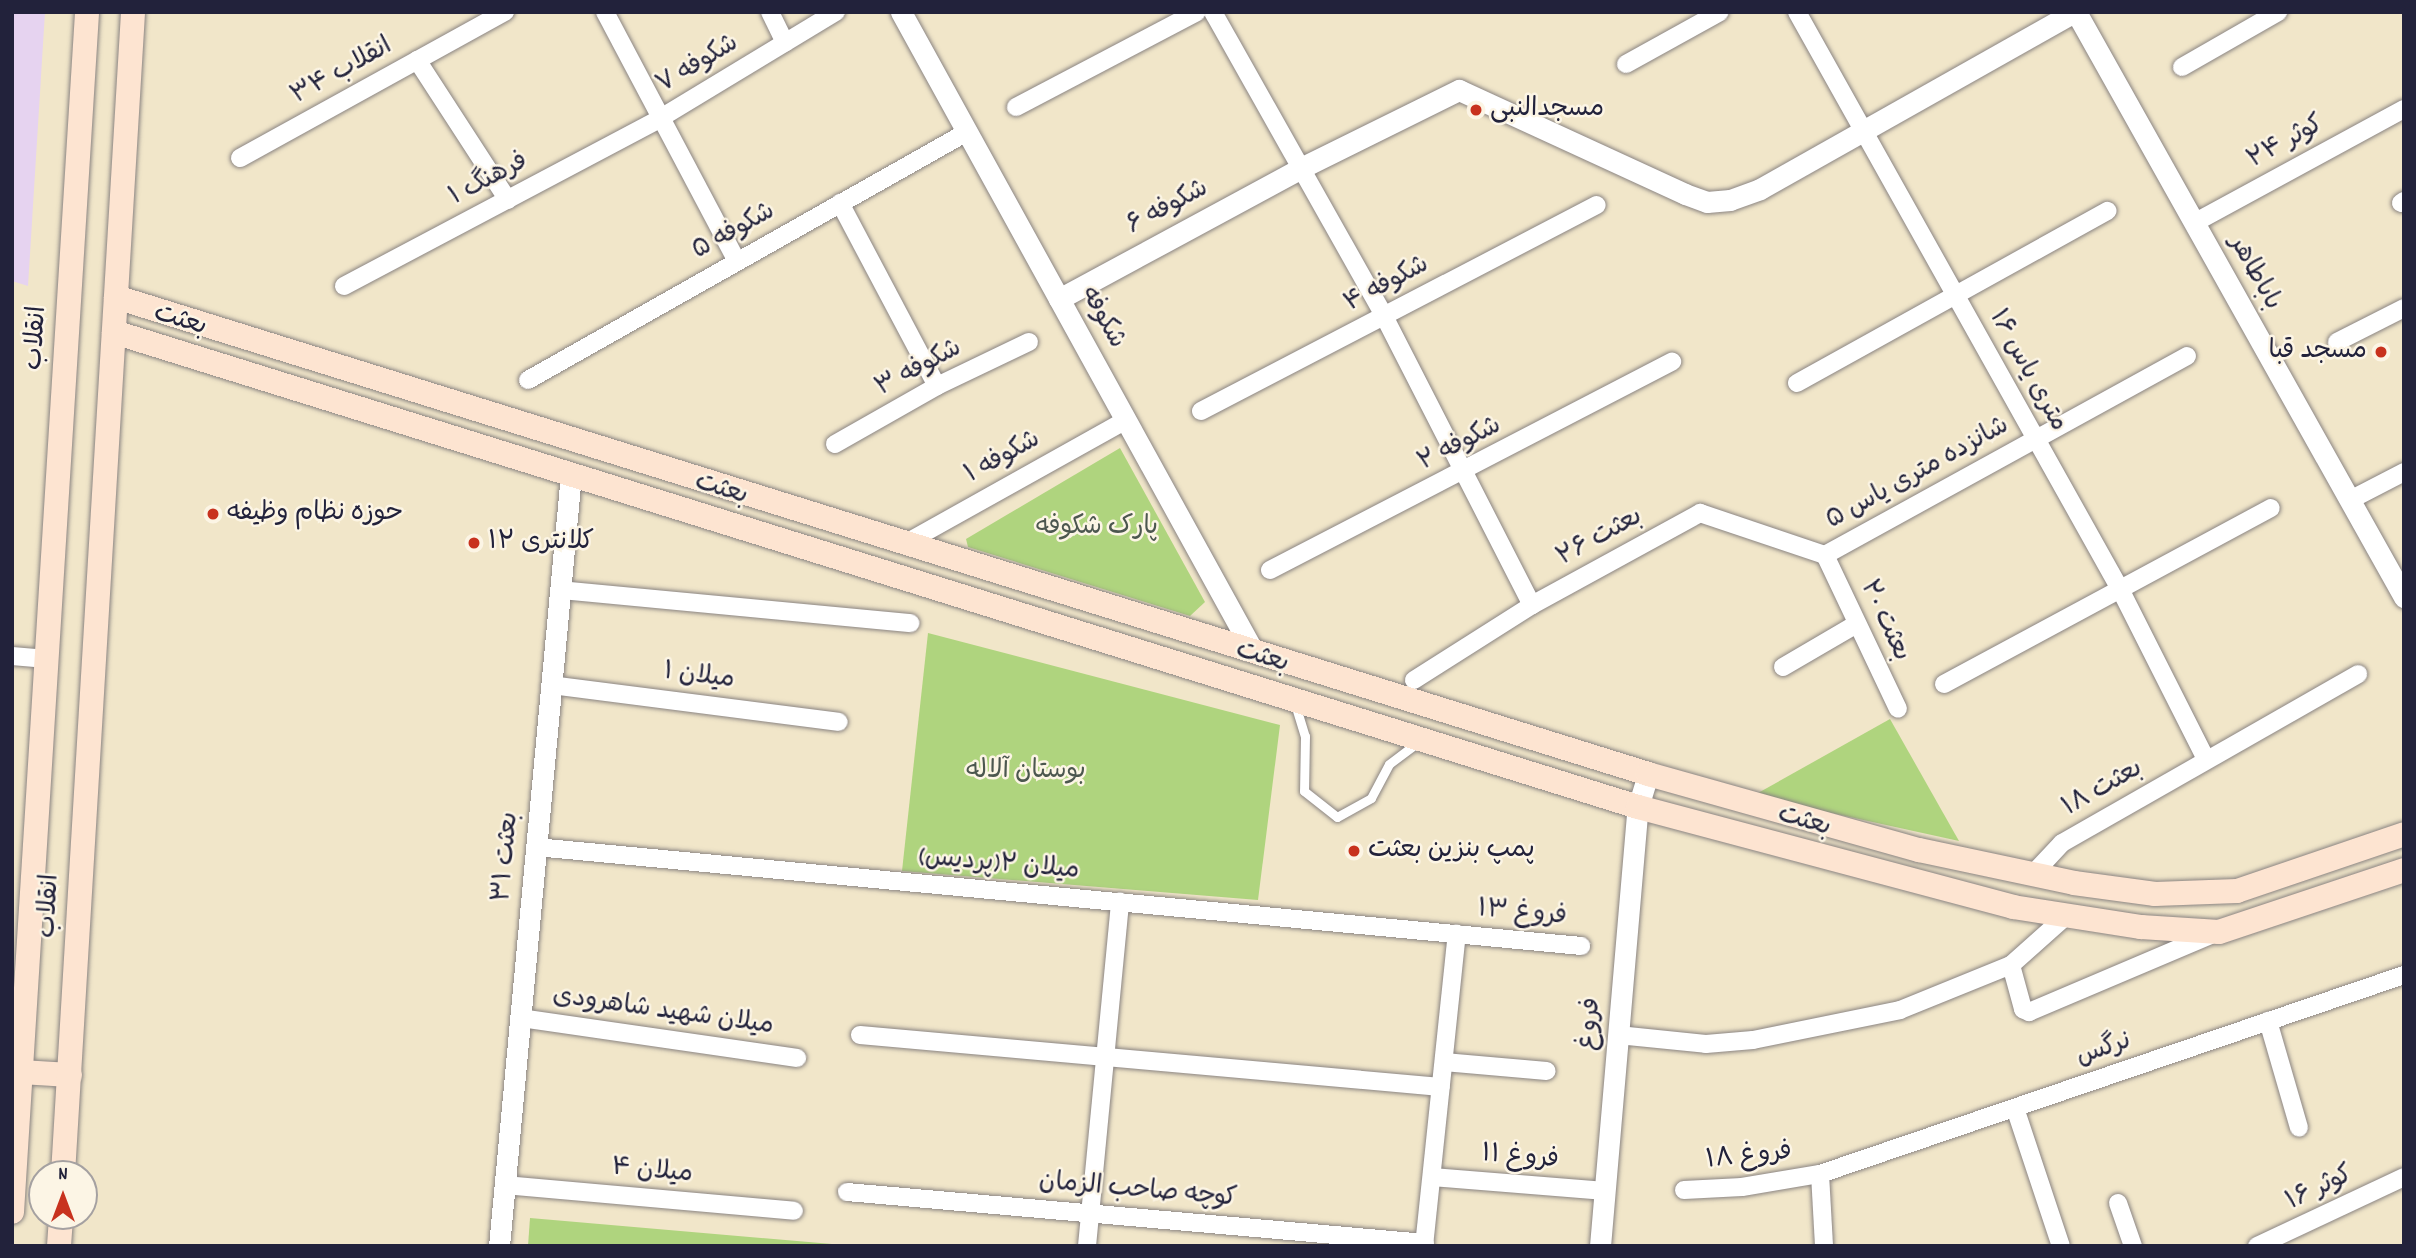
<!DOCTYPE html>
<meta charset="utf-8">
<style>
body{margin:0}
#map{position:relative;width:2416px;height:1258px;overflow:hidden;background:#f1e6c9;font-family:Dekko,"Playpen Sans Arabic",sans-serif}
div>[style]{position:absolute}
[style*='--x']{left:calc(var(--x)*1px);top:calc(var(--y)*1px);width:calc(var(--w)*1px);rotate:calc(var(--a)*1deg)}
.built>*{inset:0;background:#e6d3f0}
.green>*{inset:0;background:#afd47e}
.roads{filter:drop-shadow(0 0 2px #8a8482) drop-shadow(0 0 2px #8a8482)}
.service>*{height:9px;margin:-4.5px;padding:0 4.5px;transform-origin:4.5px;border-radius:4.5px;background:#fff}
.minor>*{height:18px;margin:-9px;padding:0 9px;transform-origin:9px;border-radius:9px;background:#fff}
.tertiary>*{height:21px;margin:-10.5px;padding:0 10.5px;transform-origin:10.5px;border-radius:10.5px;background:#fff}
.secondary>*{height:24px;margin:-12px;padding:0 12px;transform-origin:12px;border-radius:12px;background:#fde4d1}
.dots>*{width:19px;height:19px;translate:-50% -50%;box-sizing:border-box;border:4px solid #fcf5e5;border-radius:50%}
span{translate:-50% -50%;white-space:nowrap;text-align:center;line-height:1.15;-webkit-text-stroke:5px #fcf5e5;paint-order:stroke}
.street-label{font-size:26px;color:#22223b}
.poi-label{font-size:26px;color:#22223b}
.left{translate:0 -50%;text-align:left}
.right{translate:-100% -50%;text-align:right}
.park-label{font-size:26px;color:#4c574f}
.frame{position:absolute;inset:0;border:14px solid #22223b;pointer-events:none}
.north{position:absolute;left:28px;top:1160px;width:70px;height:70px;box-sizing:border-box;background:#fcf5e5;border:2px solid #a5a1a1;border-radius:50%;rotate:0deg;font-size:19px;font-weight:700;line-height:28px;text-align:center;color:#22223b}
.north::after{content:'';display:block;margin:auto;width:24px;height:32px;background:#c8321e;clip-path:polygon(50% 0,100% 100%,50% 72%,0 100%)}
</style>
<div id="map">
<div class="built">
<div style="clip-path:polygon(12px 12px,45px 12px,28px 286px,12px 281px)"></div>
</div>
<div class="green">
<div style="clip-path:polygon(1120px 448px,1205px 602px,1190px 616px,968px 547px,966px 539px)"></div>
<div style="clip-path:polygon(928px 633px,1280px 725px,1258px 900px,902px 871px)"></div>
<div style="clip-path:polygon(1890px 719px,1959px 841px,1763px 798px,1758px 793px)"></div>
<div style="clip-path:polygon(530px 1218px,832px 1244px,832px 1246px,528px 1246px)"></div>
</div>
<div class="roads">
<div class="service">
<div style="--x:1295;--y:704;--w:34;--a:73"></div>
<div style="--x:1305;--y:736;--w:55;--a:91"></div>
<div style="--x:1304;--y:791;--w:42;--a:38.2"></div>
<div style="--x:1337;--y:817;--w:39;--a:-29"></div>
<div style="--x:1371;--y:798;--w:38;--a:-62"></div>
<div style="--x:1389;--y:764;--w:36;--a:-37"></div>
</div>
<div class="minor">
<div style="--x:605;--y:12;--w:282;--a:62.1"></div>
<div style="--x:770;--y:12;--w:34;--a:64"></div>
<div style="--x:1213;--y:12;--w:349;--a:60.6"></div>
<div style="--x:1384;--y:316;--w:325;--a:62.9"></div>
<div style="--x:1797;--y:12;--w:661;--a:60.76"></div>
<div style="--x:2120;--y:589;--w:191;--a:63.2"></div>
<div style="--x:417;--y:60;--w:167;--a:57"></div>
<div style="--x:1626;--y:64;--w:107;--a:-29"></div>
<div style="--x:2182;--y:67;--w:111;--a:-29.8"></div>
<div style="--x:1016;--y:107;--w:204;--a:-27.7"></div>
<div style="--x:240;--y:158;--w:303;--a:-28.9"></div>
<div style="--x:840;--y:203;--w:207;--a:62.1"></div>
<div style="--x:2401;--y:203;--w:4;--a:-34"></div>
<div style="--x:2194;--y:223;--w:239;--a:-28.5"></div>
<div style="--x:344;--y:286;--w:357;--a:-27.9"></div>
<div style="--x:659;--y:119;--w:207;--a:-31.2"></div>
<div style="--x:2337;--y:342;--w:75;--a:-26.9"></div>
<div style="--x:528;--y:380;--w:504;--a:-29.46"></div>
<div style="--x:1797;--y:383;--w:355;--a:-29"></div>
<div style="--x:1201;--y:411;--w:446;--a:-27.5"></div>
<div style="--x:835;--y:444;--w:117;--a:-29.6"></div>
<div style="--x:937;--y:386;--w:102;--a:-25.6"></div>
<div style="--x:2350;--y:500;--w:61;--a:-27.4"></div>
<div style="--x:906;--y:543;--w:252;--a:-29.2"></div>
<div style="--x:1825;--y:555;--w:413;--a:-28.8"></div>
<div style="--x:1825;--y:555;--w:170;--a:64.6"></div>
<div style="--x:1270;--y:570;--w:453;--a:-27.4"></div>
<div style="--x:560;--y:590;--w:352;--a:5.4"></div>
<div style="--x:12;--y:656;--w:35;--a:5"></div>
<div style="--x:1783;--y:667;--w:83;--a:-30.3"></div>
<div style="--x:1414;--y:680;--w:140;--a:-32.4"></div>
<div style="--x:1532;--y:605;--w:192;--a:-28.7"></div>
<div style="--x:1700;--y:513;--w:132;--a:18.6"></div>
<div style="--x:1944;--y:684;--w:371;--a:-28.3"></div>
<div style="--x:551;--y:685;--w:290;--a:7.3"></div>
<div style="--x:536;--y:847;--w:1050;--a:5.41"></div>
<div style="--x:2033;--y:874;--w:42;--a:-46.9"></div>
<div style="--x:2062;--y:843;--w:341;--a:-29.7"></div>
<div style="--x:2011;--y:965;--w:46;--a:74.7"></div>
<div style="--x:2023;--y:1009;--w:7;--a:27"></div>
<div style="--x:2029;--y:1012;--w:200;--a:-23"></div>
<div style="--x:520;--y:1018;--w:280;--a:8.2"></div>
<div style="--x:2268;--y:1021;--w:111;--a:73.8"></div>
<div style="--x:860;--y:1035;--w:583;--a:5.11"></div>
<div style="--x:1618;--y:1035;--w:88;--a:5.8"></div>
<div style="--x:1706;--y:1044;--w:47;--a:-4.9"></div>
<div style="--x:1753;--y:1040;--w:150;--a:-11.5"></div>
<div style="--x:1900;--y:1010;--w:120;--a:-22.1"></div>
<div style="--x:2011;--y:965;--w:74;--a:-41.7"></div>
<div style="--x:1444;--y:1062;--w:103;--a:5"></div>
<div style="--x:2015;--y:1108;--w:145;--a:71.6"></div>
<div style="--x:1820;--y:1174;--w:72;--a:86.8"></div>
<div style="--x:1432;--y:1177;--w:174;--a:4.6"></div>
<div style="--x:505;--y:1185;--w:290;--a:5.1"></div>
<div style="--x:1684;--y:1190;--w:58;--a:-3"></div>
<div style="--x:1742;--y:1187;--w:79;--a:-9.5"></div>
<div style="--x:1820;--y:1174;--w:617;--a:-18.82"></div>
<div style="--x:847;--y:1192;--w:580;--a:5.04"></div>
<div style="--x:2118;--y:1203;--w:46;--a:70.8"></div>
<div style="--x:1087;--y:1246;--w:346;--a:-84.5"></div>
<div style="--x:1424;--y:1246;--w:314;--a:-84"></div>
<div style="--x:2257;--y:1246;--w:162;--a:-25.1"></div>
</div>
<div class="tertiary">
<div style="--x:901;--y:12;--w:730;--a:61.15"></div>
<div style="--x:2076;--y:12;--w:671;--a:60.72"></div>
<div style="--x:1059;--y:299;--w:277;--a:-28.4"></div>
<div style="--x:1303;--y:167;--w:174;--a:-26.3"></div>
<div style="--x:1459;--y:90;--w:249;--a:24.7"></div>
<div style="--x:1685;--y:194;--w:23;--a:20"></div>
<div style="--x:1707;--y:202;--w:23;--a:-5"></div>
<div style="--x:1730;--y:200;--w:32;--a:-20"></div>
<div style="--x:1760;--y:189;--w:360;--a:-29.4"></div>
<div style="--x:499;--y:1246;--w:775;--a:-84.67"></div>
<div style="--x:1600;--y:1246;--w:441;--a:-85.1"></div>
<div style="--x:1638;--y:807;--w:34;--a:-73"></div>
</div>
<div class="secondary">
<div style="--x:116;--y:297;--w:1605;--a:17.29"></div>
<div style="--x:1648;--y:774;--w:281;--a:15.7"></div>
<div style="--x:1919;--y:850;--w:158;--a:12"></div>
<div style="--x:2074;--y:883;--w:82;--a:7.7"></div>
<div style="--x:2155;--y:894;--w:82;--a:-2.1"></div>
<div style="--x:2237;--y:891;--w:176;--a:-18.8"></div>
<div style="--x:114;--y:332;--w:1596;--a:17.31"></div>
<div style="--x:1638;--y:807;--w:388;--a:14.9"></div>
<div style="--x:2013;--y:907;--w:130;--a:8.9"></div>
<div style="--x:2141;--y:927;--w:78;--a:3.7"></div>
<div style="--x:2219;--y:932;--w:195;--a:-18.5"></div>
<div style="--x:21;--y:1072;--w:49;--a:3.5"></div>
<div style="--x:63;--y:1174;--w:1164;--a:-86.55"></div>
<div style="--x:12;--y:1212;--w:1202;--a:-86.42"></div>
<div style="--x:59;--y:1246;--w:30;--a:-86"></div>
</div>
</div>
<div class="dots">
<div style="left:1476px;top:110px;background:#c8321e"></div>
<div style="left:2381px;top:352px;background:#c8321e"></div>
<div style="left:213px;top:514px;background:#c8321e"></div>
<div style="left:474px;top:543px;background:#c8321e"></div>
<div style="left:1354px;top:851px;background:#c8321e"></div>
</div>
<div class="street-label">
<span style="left:698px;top:65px;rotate:-31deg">شکوفه ۷</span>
<span style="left:342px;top:72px;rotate:-29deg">انقلاب ۳۴</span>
<span style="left:2286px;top:143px;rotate:-29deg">کوثر ۲۴</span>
<span style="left:489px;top:180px;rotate:-28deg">فرهنگ ۱</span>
<span style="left:1168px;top:208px;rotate:-28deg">شکوفه ۶</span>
<span style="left:734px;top:232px;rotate:-29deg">شکوفه ۵</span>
<span style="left:2254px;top:273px;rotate:61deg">باباطاهر</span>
<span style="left:1387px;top:285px;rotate:-28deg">شکوفه ۴</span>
<span style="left:1102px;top:318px;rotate:61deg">شکوفه</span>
<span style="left:180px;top:321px;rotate:17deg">بعثت</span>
<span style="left:37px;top:338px;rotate:-86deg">انقلاب</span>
<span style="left:919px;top:369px;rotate:-28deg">شکوفه ۳</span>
<span style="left:2027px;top:371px;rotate:61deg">۱۶ متری یاس</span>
<span style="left:1460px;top:445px;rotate:-27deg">شکوفه ۲</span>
<span style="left:1003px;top:458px;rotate:-29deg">شکوفه ۱</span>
<span style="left:1918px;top:474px;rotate:-29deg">شانزده متری یاس ۵</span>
<span style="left:721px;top:490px;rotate:17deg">بعثت</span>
<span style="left:1600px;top:538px;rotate:-29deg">بعثت ۲۶</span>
<span style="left:1884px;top:621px;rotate:65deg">بعثت ۲۰</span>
<span style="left:1262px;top:658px;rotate:17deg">بعثت</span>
<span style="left:699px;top:677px;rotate:7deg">میلان ۱</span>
<span style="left:2103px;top:789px;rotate:-30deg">بعثت ۱۸</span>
<span style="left:1804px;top:822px;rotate:16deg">بعثت</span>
<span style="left:507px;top:857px;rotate:-85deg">بعثت ۳۱</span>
<span style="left:999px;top:865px;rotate:5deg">میلان ۲(پردیس)</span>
<span style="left:50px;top:906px;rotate:-87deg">انقلاب</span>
<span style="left:1522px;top:914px;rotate:5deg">فروغ ۱۳</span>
<span style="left:663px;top:1012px;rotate:8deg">میلان شهید شاهرودی</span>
<span style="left:1591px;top:1024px;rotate:-85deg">فروغ</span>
<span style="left:2104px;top:1050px;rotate:-19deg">نرگس</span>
<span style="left:1749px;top:1157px;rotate:-6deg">فروغ ۱۸</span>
<span style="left:1520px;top:1158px;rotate:5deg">فروغ ۱۱</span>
<span style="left:652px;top:1172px;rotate:5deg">میلان ۴</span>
<span style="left:2320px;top:1189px;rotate:-26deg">کوثر ۱۶</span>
<span style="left:1138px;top:1191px;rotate:5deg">کوچه صاحب الزمان</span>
</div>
<div class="poi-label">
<span class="left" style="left:1490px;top:110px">مسجدالنبی</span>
<span class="right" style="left:2367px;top:352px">مسجد قبا</span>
<span class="left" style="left:227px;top:514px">حوزه نظام وظیفه</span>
<span class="left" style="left:488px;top:543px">کلانتری ۱۲</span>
<span class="left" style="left:1368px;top:851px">پمپ بنزین بعثت</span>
</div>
<div class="park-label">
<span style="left:1097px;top:528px">پارک شکوفه</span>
<span style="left:1026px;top:772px">بوستان آلاله</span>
</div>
<div class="frame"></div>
<div class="north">N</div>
</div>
